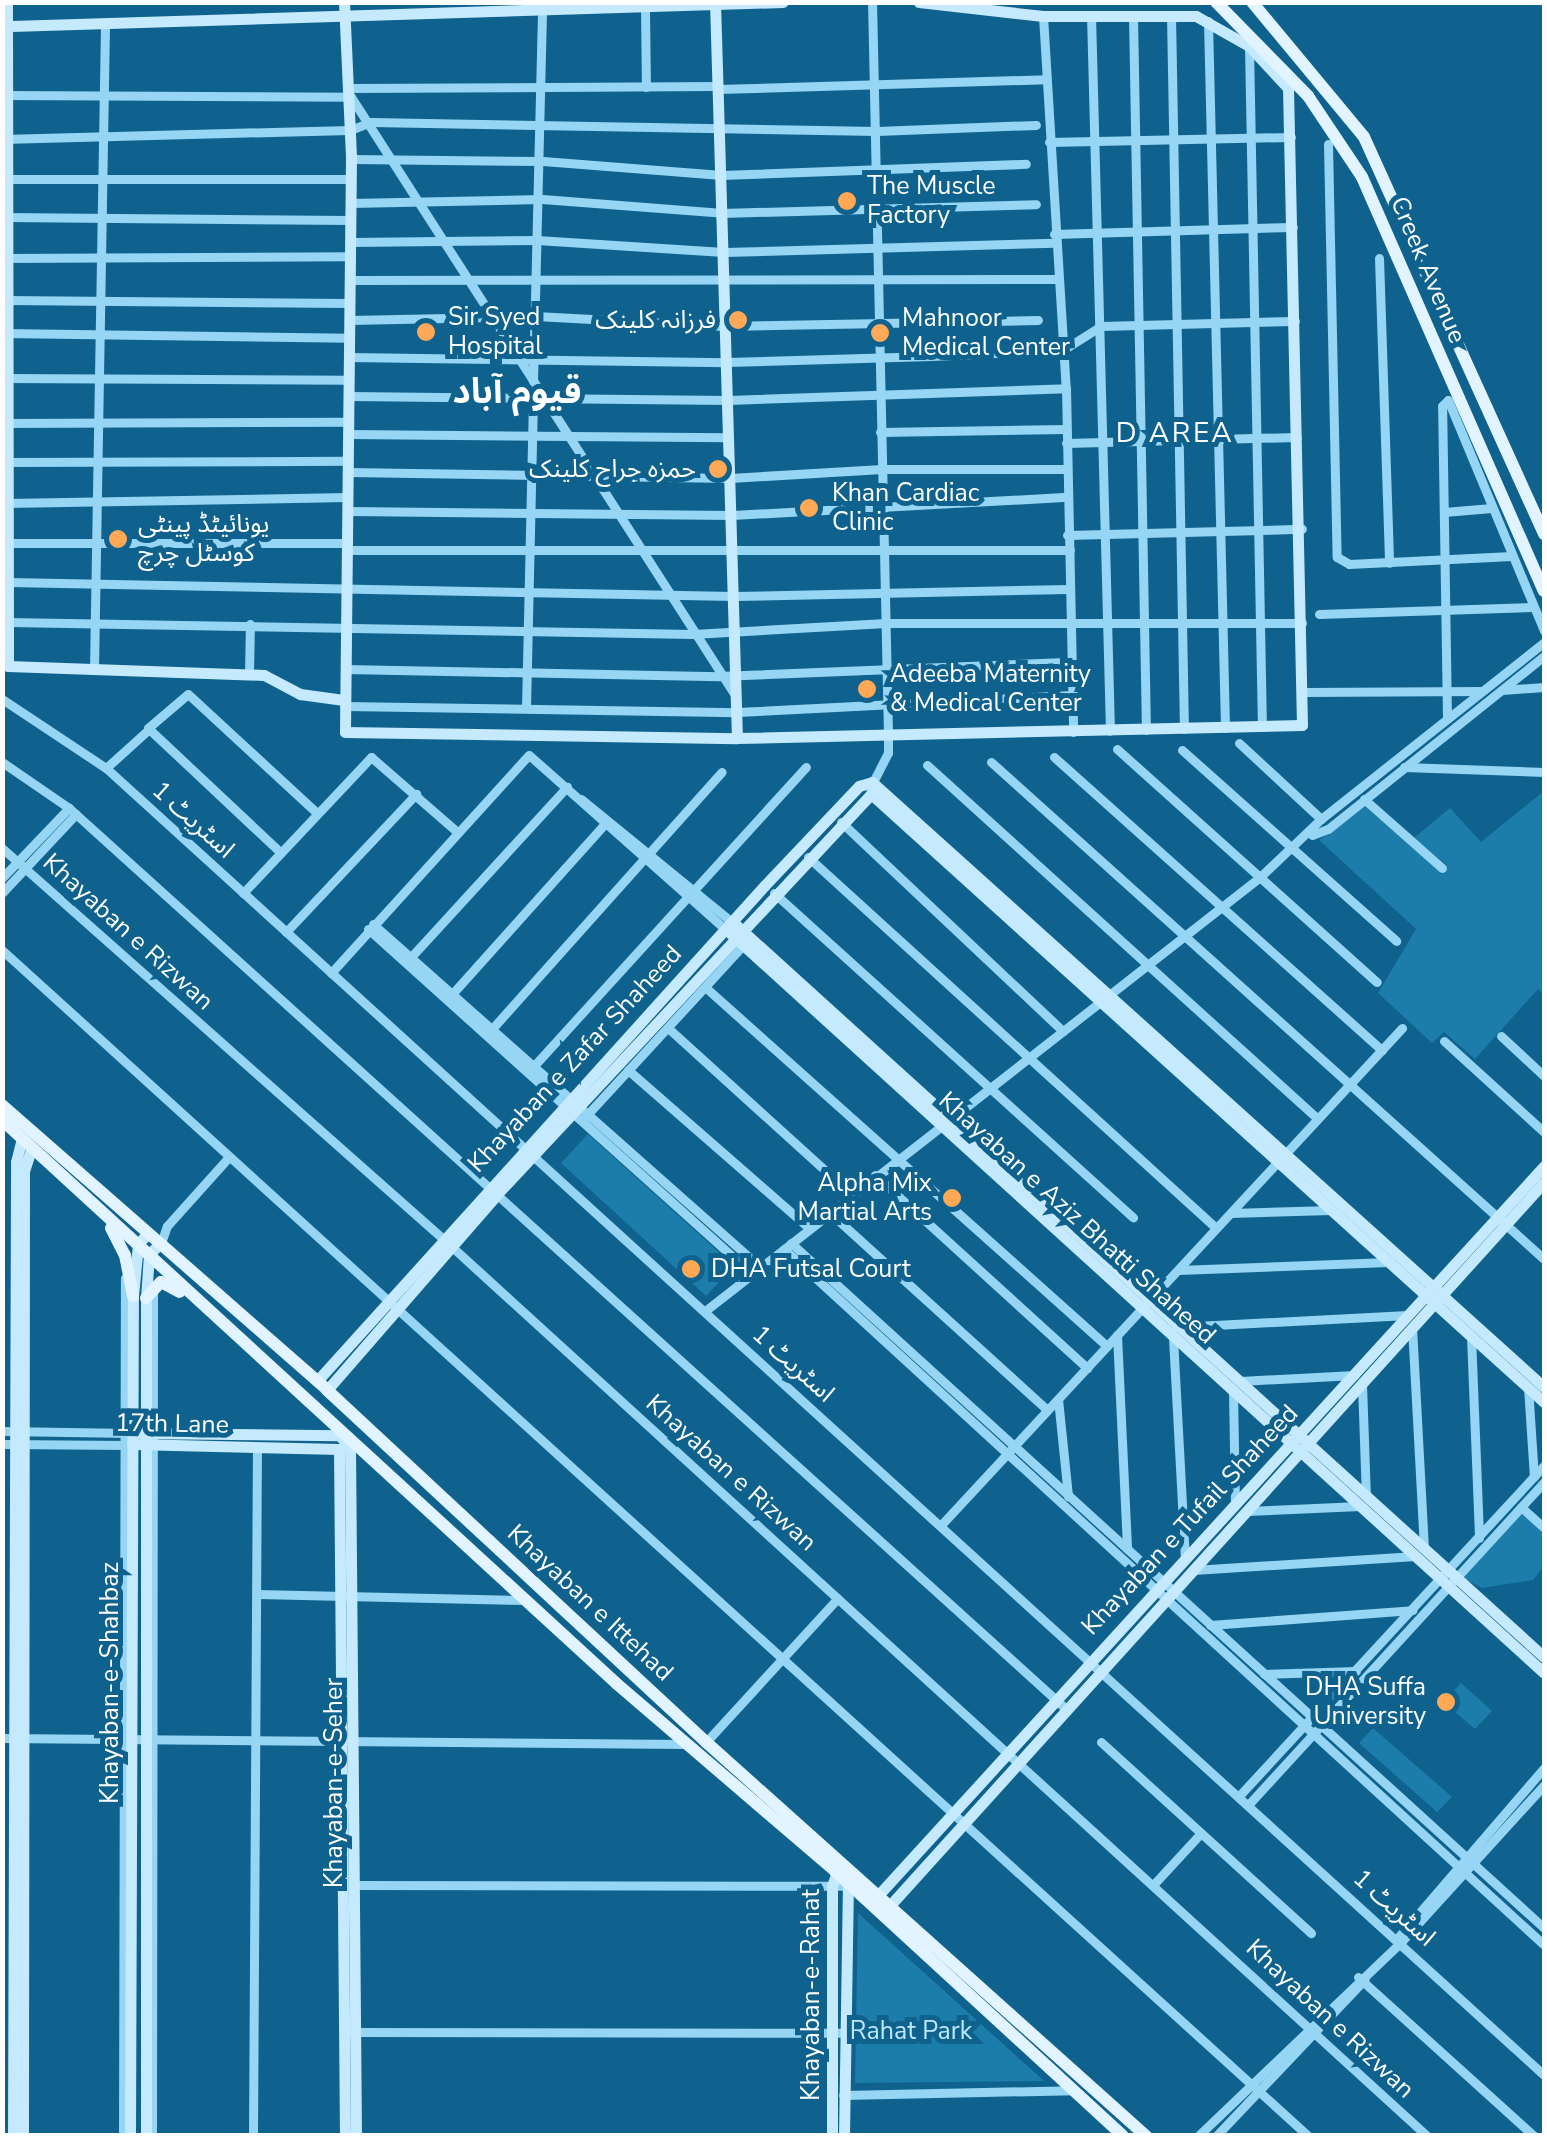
<!DOCTYPE html>
<meta charset="utf-8">
<style>
body{margin:0}
#map{position:relative;width:1547px;height:2138px;overflow:hidden;background:#0f628d;font-family:"Nunito Sans","Noto Sans Arabic",sans-serif}
div>[style]{position:absolute}
[style*='--x']{left:calc(var(--x)*1px);top:calc(var(--y)*1px);width:calc(var(--w)*1px);rotate:calc(var(--a)*1deg)}
.green>*{inset:0;background:#1d7daa}
.street>*{height:9px;margin:-4.5px;padding:0 4.5px;transform-origin:4.5px;border-radius:4.5px;background:#96d5f3}
.secondary>*{height:11px;margin:-5.5px;padding:0 5.5px;transform-origin:5.5px;border-radius:5.5px;background:#c5e9fd}
.primary>*{height:12px;margin:-6px;padding:0 6px;transform-origin:6px;border-radius:6px;background:#e1f4ff}
.dots>*{width:28px;height:28px;translate:-50% -50%;box-sizing:border-box;border:5px solid #0f628d;border-radius:50%}
span{translate:-50% -50%;white-space:nowrap;text-align:center;line-height:1.15;-webkit-text-stroke:10px #0f628d;paint-order:stroke}
.poi-label{font-size:25px;color:#fff}
.left{translate:0 -50%;text-align:left}
.right{translate:-100% -50%;text-align:right}
.street-label{font-size:25px;color:#fff}
.park-label{font-size:25px;color:#bde9fe}
.neighbourhood-label{font-size:28px;color:#fff;letter-spacing:2.5px}
.district-label{font-size:35px;color:#fff;font-weight:700}
.frame{position:absolute;inset:0;border:5px solid #fff;pointer-events:none}
</style>
<div id="map">
<div class="green">
<div style="clip-path:polygon(1544px 791px,1544px 994px,1538px 989px,1475px 1059px,1444px 1032px,1432px 1043px,1378px 993px,1416px 929px,1319px 840px,1365px 804px,1442px 870px,1447px 865px,1414px 838px,1450px 808px,1481px 842px)"></div>
<div style="clip-path:polygon(588px 1134px,734px 1266px,706px 1296px,561px 1163px)"></div>
<div style="clip-path:polygon(1522px 1513px,1544px 1533px,1544px 1566px,1533px 1580px,1482px 1588px,1463px 1578px)"></div>
<div style="clip-path:polygon(1461px 1683px,1492px 1711px,1475px 1729px,1443px 1702px)"></div>
<div style="clip-path:polygon(1373px 1728px,1452px 1797px,1437px 1812px,1359px 1743px)"></div>
<div style="clip-path:polygon(858px 1913px,1044px 2081px,855px 2083px)"></div>
</div>
<div class="street">
<div style="--x:645;--y:9;--w:78;--a:89.3"></div>
<div style="--x:1091;--y:15;--w:716;--a:88.48"></div>
<div style="--x:1171;--y:15;--w:714;--a:88.96"></div>
<div style="--x:1043;--y:16;--w:373;--a:86.5"></div>
<div style="--x:1066;--y:388;--w:344;--a:88.8"></div>
<div style="--x:1133;--y:16;--w:714;--a:88.96"></div>
<div style="--x:1208;--y:21;--w:707;--a:88.62"></div>
<div style="--x:1249;--y:46;--w:681;--a:88.91"></div>
<div style="--x:350;--y:88;--w:368;--a:-0.3"></div>
<div style="--x:718;--y:89;--w:328;--a:-1.7"></div>
<div style="--x:2;--y:95;--w:349;--a:0.3"></div>
<div style="--x:351;--y:97;--w:711;--a:57.29"></div>
<div style="--x:2;--y:139;--w:348;--a:-1.5"></div>
<div style="--x:350;--y:130;--w:22;--a:-21"></div>
<div style="--x:371;--y:122;--w:506;--a:1.02"></div>
<div style="--x:877;--y:131;--w:159;--a:-2.2"></div>
<div style="--x:1049;--y:142;--w:242;--a:-1.2"></div>
<div style="--x:1328;--y:144;--w:413;--a:88.8"></div>
<div style="--x:1337;--y:557;--w:14;--a:30"></div>
<div style="--x:1349;--y:564;--w:163;--a:-2.8"></div>
<div style="--x:351;--y:159;--w:192;--a:0.6"></div>
<div style="--x:543;--y:161;--w:179;--a:4.5"></div>
<div style="--x:721;--y:175;--w:305;--a:-2.1"></div>
<div style="--x:3;--y:179;--w:347;--a:0"></div>
<div style="--x:350;--y:203;--w:192;--a:-1.2"></div>
<div style="--x:542;--y:199;--w:181;--a:4.4"></div>
<div style="--x:722;--y:213;--w:314;--a:-1.6"></div>
<div style="--x:2;--y:217;--w:348;--a:0.5"></div>
<div style="--x:1054;--y:234;--w:239;--a:-1.7"></div>
<div style="--x:350;--y:242;--w:187;--a:-0.6"></div>
<div style="--x:537;--y:240;--w:187;--a:3.7"></div>
<div style="--x:724;--y:252;--w:330;--a:-1.6"></div>
<div style="--x:2;--y:258;--w:348;--a:-0.3"></div>
<div style="--x:1379;--y:258;--w:305;--a:88.1"></div>
<div style="--x:349;--y:280;--w:706;--a:-0.08"></div>
<div style="--x:5;--y:300;--w:344;--a:0.5"></div>
<div style="--x:349;--y:320;--w:186;--a:-1.2"></div>
<div style="--x:535;--y:316;--w:190;--a:3"></div>
<div style="--x:725;--y:326;--w:313;--a:-1.1"></div>
<div style="--x:2;--y:333;--w:347;--a:0.8"></div>
<div style="--x:349;--y:357;--w:378;--a:0.8"></div>
<div style="--x:727;--y:362;--w:204;--a:-1.7"></div>
<div style="--x:931;--y:356;--w:132;--a:-2.6"></div>
<div style="--x:1063;--y:350;--w:45;--a:-32.3"></div>
<div style="--x:1101;--y:326;--w:194;--a:-1.5"></div>
<div style="--x:2;--y:378;--w:347;--a:0.3"></div>
<div style="--x:533;--y:381;--w:369;--a:-88.6"></div>
<div style="--x:349;--y:396;--w:379;--a:0.6"></div>
<div style="--x:728;--y:400;--w:338;--a:-2"></div>
<div style="--x:1448;--y:400;--w:250;--a:67.4"></div>
<div style="--x:2;--y:423;--w:346;--a:-0.2"></div>
<div style="--x:880;--y:432;--w:186;--a:-0.9"></div>
<div style="--x:348;--y:434;--w:381;--a:0.5"></div>
<div style="--x:1066;--y:443;--w:231;--a:-1.5"></div>
<div style="--x:6;--y:462;--w:342;--a:-0.2"></div>
<div style="--x:348;--y:472;--w:382;--a:0.9"></div>
<div style="--x:730;--y:478;--w:152;--a:-3.4"></div>
<div style="--x:882;--y:469;--w:185;--a:0"></div>
<div style="--x:6;--y:503;--w:342;--a:-1"></div>
<div style="--x:348;--y:511;--w:384;--a:0.6"></div>
<div style="--x:732;--y:515;--w:336;--a:-3.1"></div>
<div style="--x:1444;--y:512;--w:48;--a:-4.8"></div>
<div style="--x:1067;--y:535;--w:235;--a:-1.5"></div>
<div style="--x:6;--y:543;--w:342;--a:0"></div>
<div style="--x:348;--y:550;--w:722;--a:0"></div>
<div style="--x:9;--y:582;--w:725;--a:1.11"></div>
<div style="--x:734;--y:596;--w:335;--a:-1.2"></div>
<div style="--x:1319;--y:614;--w:214;--a:-1.9"></div>
<div style="--x:8;--y:622;--w:685;--a:1"></div>
<div style="--x:693;--y:634;--w:193;--a:-3.3"></div>
<div style="--x:886;--y:623;--w:416;--a:0"></div>
<div style="--x:94;--y:669;--w:645;--a:-89.02"></div>
<div style="--x:345;--y:669;--w:374;--a:1.1"></div>
<div style="--x:719;--y:676;--w:353;--a:-2.3"></div>
<div style="--x:249;--y:674;--w:50;--a:-88.9"></div>
<div style="--x:1502;--y:690;--w:42;--a:-4.1"></div>
<div style="--x:1305;--y:692;--w:177;--a:-0.3"></div>
<div style="--x:2;--y:699;--w:125;--a:33.6"></div>
<div style="--x:106;--y:768;--w:1943;--a:42.27"></div>
<div style="--x:344;--y:706;--w:393;--a:0.9"></div>
<div style="--x:737;--y:712;--w:335;--a:-2.9"></div>
<div style="--x:526;--y:708;--w:312;--a:-88.7"></div>
<div style="--x:1447;--y:717;--w:311;--a:-90.9"></div>
<div style="--x:1442;--y:406;--w:8;--a:-45"></div>
<div style="--x:1239;--y:743;--w:112;--a:42.8"></div>
<div style="--x:1117;--y:749;--w:349;--a:41.9"></div>
<div style="--x:1182;--y:750;--w:287;--a:41.7"></div>
<div style="--x:1054;--y:757;--w:440;--a:41.8"></div>
<div style="--x:2;--y:762;--w:81;--a:34.5"></div>
<div style="--x:69;--y:808;--w:1344;--a:42.1"></div>
<div style="--x:991;--y:762;--w:744;--a:41.95"></div>
<div style="--x:927;--y:765;--w:527;--a:42.16"></div>
<div style="--x:1404;--y:767;--w:140;--a:2"></div>
<div style="--x:106;--y:768;--w:57;--a:-42.1"></div>
<div style="--x:870;--y:788;--w:39;--a:-63"></div>
<div style="--x:888;--y:753;--w:19;--a:-90"></div>
<div style="--x:888;--y:734;--w:732;--a:-91.25"></div>
<div style="--x:581;--y:799;--w:195;--a:39.2"></div>
<div style="--x:1364;--y:799;--w:104;--a:41.5"></div>
<div style="--x:841;--y:822;--w:305;--a:43.3"></div>
<div style="--x:1312;--y:835;--w:17;--a:-21"></div>
<div style="--x:1328;--y:829;--w:277;--a:-38.7"></div>
<div style="--x:2;--y:848;--w:600;--a:41.55"></div>
<div style="--x:451;--y:1246;--w:1321;--a:42.36"></div>
<div style="--x:280;--y:852;--w:181;--a:-136.8"></div>
<div style="--x:148;--y:728;--w:52;--a:-40.4"></div>
<div style="--x:188;--y:694;--w:176;--a:42.7"></div>
<div style="--x:808;--y:857;--w:551;--a:42.28"></div>
<div style="--x:2;--y:878;--w:97;--a:-46.3"></div>
<div style="--x:2;--y:893;--w:108;--a:-46.9"></div>
<div style="--x:243;--y:893;--w:187;--a:-46.7"></div>
<div style="--x:371;--y:757;--w:113;--a:41"></div>
<div style="--x:774;--y:893;--w:484;--a:42.1"></div>
<div style="--x:373;--y:924;--w:517;--a:41.55"></div>
<div style="--x:368;--y:929;--w:516;--a:41.94"></div>
<div style="--x:286;--y:932;--w:190;--a:-46.7"></div>
<div style="--x:2;--y:950;--w:1764;--a:42.24"></div>
<div style="--x:411;--y:957;--w:231;--a:-47.5"></div>
<div style="--x:331;--y:973;--w:294;--a:-47.8"></div>
<div style="--x:529;--y:755;--w:262;--a:41.6"></div>
<div style="--x:705;--y:987;--w:539;--a:41.77"></div>
<div style="--x:453;--y:993;--w:226;--a:-48.1"></div>
<div style="--x:668;--y:1028;--w:247;--a:42.2"></div>
<div style="--x:491;--y:1030;--w:346;--a:-48.2"></div>
<div style="--x:1501;--y:1036;--w:59;--a:42.9"></div>
<div style="--x:1444;--y:1041;--w:135;--a:42.3"></div>
<div style="--x:532;--y:1068;--w:407;--a:-47.7"></div>
<div style="--x:628;--y:1070;--w:240;--a:41.1"></div>
<div style="--x:586;--y:1116;--w:232;--a:-47.4"></div>
<div style="--x:875;--y:1175;--w:287;--a:42.3"></div>
<div style="--x:829;--y:1212;--w:294;--a:42.2"></div>
<div style="--x:1231;--y:1213;--w:100;--a:-1.7"></div>
<div style="--x:161;--y:1243;--w:18;--a:-71"></div>
<div style="--x:167;--y:1226;--w:91;--a:-48.1"></div>
<div style="--x:791;--y:1243;--w:1018;--a:42.29"></div>
<div style="--x:784;--y:1249;--w:1031;--a:42.48"></div>
<div style="--x:1178;--y:1270;--w:211;--a:-2.2"></div>
<div style="--x:705;--y:1311;--w:705;--a:-38.02"></div>
<div style="--x:1260;--y:877;--w:84;--a:-43.6"></div>
<div style="--x:1321;--y:819;--w:285;--a:-38.4"></div>
<div style="--x:1177;--y:1327;--w:231;--a:-3"></div>
<div style="--x:1412;--y:1327;--w:222;--a:86.9"></div>
<div style="--x:1117;--y:1335;--w:214;--a:87.3"></div>
<div style="--x:1471;--y:1336;--w:202;--a:87.7"></div>
<div style="--x:1173;--y:1338;--w:221;--a:86.9"></div>
<div style="--x:1240;--y:1381;--w:115;--a:-3"></div>
<div style="--x:1362;--y:1384;--w:112;--a:88"></div>
<div style="--x:1528;--y:1387;--w:90;--a:86.2"></div>
<div style="--x:1233;--y:1391;--w:113;--a:89"></div>
<div style="--x:1058;--y:1399;--w:98;--a:84.1"></div>
<div style="--x:2;--y:1431;--w:128;--a:0.9"></div>
<div style="--x:2;--y:1444;--w:127;--a:0.5"></div>
<div style="--x:1521;--y:1507;--w:31;--a:42"></div>
<div style="--x:1246;--y:1511;--w:114;--a:-2.5"></div>
<div style="--x:941;--y:1525;--w:678;--a:-47.15"></div>
<div style="--x:1193;--y:1570;--w:223;--a:-3.6"></div>
<div style="--x:257;--y:1594;--w:268;--a:1.3"></div>
<div style="--x:1210;--y:1625;--w:203;--a:-4.2"></div>
<div style="--x:1264;--y:1674;--w:92;--a:-1.9"></div>
<div style="--x:2;--y:1738;--w:682;--a:0.5"></div>
<div style="--x:706;--y:1742;--w:195;--a:-47.5"></div>
<div style="--x:1101;--y:1742;--w:284;--a:42.3"></div>
<div style="--x:1239;--y:1796;--w:450;--a:-47.3"></div>
<div style="--x:1249;--y:1804;--w:437;--a:-47.5"></div>
<div style="--x:1154;--y:1884;--w:69;--a:-47.3"></div>
<div style="--x:356;--y:1885;--w:489;--a:0.1"></div>
<div style="--x:1396;--y:1940;--w:227;--a:-49.3"></div>
<div style="--x:1358;--y:1977;--w:237;--a:42.1"></div>
<div style="--x:352;--y:2032;--w:492;--a:0.1"></div>
<div style="--x:843;--y:2095;--w:231;--a:-1.2"></div>
<div style="--x:123;--y:2136;--w:858;--a:-89.87"></div>
<div style="--x:152;--y:2136;--w:848;--a:-89.93"></div>
<div style="--x:253;--y:2136;--w:688;--a:-89.67"></div>
<div style="--x:1198;--y:2136;--w:282;--a:-43.7"></div>
<div style="--x:1402;--y:1941;--w:211;--a:-47.7"></div>
<div style="--x:1216;--y:2136;--w:216;--a:-46.5"></div>
</div>
<div class="secondary">
<div style="--x:7;--y:2;--w:664;--a:89.91"></div>
<div style="--x:8;--y:666;--w:256;--a:2"></div>
<div style="--x:264;--y:675;--w:41;--a:27.8"></div>
<div style="--x:300;--y:694;--w:44;--a:7.8"></div>
<div style="--x:344;--y:2;--w:157;--a:87.4"></div>
<div style="--x:351;--y:159;--w:573;--a:90.6"></div>
<div style="--x:345;--y:732;--w:392;--a:0.9"></div>
<div style="--x:737;--y:738;--w:565;--a:-1.32"></div>
<div style="--x:1302;--y:725;--w:637;--a:-91.26"></div>
<div style="--x:1288;--y:88;--w:57;--a:-132.9"></div>
<div style="--x:1249;--y:46;--w:61;--a:-150.5"></div>
<div style="--x:1196;--y:16;--w:153;--a:180"></div>
<div style="--x:1043;--y:16;--w:125;--a:-173.6"></div>
<div style="--x:715;--y:2;--w:736;--a:88.29"></div>
<div style="--x:11;--y:26;--w:772;--a:-1.78"></div>
<div style="--x:735;--y:924;--w:1092;--a:42.18"></div>
<div style="--x:730;--y:933;--w:1100;--a:42.27"></div>
<div style="--x:317;--y:1381;--w:668;--a:-47.91"></div>
<div style="--x:765;--y:885;--w:137;--a:-46.5"></div>
<div style="--x:859;--y:786;--w:14;--a:-17"></div>
<div style="--x:872;--y:782;--w:904;--a:42"></div>
<div style="--x:327;--y:1390;--w:261;--a:-49"></div>
<div style="--x:498;--y:1193;--w:546;--a:-46.93"></div>
<div style="--x:871;--y:794;--w:907;--a:42.1"></div>
<div style="--x:132;--y:1433;--w:207;--a:0.6"></div>
<div style="--x:339;--y:1435;--w:16;--a:47"></div>
<div style="--x:350;--y:1447;--w:689;--a:89.5"></div>
<div style="--x:132;--y:1444;--w:207;--a:1.4"></div>
<div style="--x:339;--y:1449;--w:687;--a:89.5"></div>
<div style="--x:872;--y:1902;--w:997;--a:-47.6"></div>
<div style="--x:884;--y:1912;--w:984;--a:-47.88"></div>
<div style="--x:13;--y:2136;--w:974;--a:-89.82"></div>
<div style="--x:16;--y:1162;--w:25;--a:-76"></div>
<div style="--x:23;--y:2136;--w:965;--a:-89.94"></div>
<div style="--x:24;--y:1171;--w:25;--a:-72"></div>
<div style="--x:130;--y:2136;--w:840;--a:-89.8"></div>
<div style="--x:133;--y:1296;--w:52;--a:-84.5"></div>
<div style="--x:138;--y:1244;--w:13;--a:-48"></div>
<div style="--x:146;--y:2136;--w:838;--a:-90"></div>
<div style="--x:146;--y:1298;--w:44;--a:-86.1"></div>
<div style="--x:149;--y:1254;--w:16;--a:-43"></div>
<div style="--x:832;--y:2136;--w:250;--a:-90"></div>
<div style="--x:832;--y:1886;--w:20;--a:-70"></div>
<div style="--x:844;--y:2136;--w:260;--a:-89.1"></div>
</div>
<div class="primary">
<div style="--x:1216;--y:2;--w:132;--a:45.6"></div>
<div style="--x:1308;--y:96;--w:97;--a:56.3"></div>
<div style="--x:1362;--y:177;--w:452;--a:66.3"></div>
<div style="--x:1252;--y:2;--w:175;--a:50.3"></div>
<div style="--x:1364;--y:137;--w:436;--a:65.6"></div>
<div style="--x:2;--y:1105;--w:432;--a:41.2"></div>
<div style="--x:327;--y:1390;--w:517;--a:42.88"></div>
<div style="--x:706;--y:1742;--w:591;--a:41.84"></div>
<div style="--x:2;--y:1120;--w:834;--a:42.52"></div>
<div style="--x:617;--y:1684;--w:287;--a:40.6"></div>
<div style="--x:835;--y:1871;--w:391;--a:42.6"></div>
<div style="--x:111;--y:1228;--w:30;--a:63"></div>
<div style="--x:125;--y:1255;--w:42;--a:79"></div>
<div style="--x:146;--y:1298;--w:22;--a:-47"></div>
<div style="--x:161;--y:1282;--w:21;--a:28"></div>
</div>
<div class="dots">
<div style="left:847px;top:201px;background:#ffa957"></div>
<div style="left:738px;top:320px;background:#ffa957"></div>
<div style="left:426px;top:332px;background:#ffa957"></div>
<div style="left:880px;top:333px;background:#ffa957"></div>
<div style="left:718px;top:469px;background:#ffa957"></div>
<div style="left:809px;top:508px;background:#ffa957"></div>
<div style="left:118px;top:539px;background:#ffa957"></div>
<div style="left:867px;top:689px;background:#ffa957"></div>
<div style="left:952px;top:1198px;background:#ffa957"></div>
<div style="left:691px;top:1269px;background:#ffa957"></div>
<div style="left:1446px;top:1702px;background:#ffa957"></div>
</div>
<div class="poi-label">
<span class="left" style="left:867px;top:201px">The Muscle<br>Factory</span>
<span class="left" style="left:448px;top:332px">Sir Syed<br>Hospital</span>
<span class="left" style="left:902px;top:333px">Mahnoor<br>Medical Center</span>
<span class="right" style="left:716px;top:320px">فرزانہ کلینک</span>
<span class="right" style="left:696px;top:469px">حمزہ جراح کلینک</span>
<span class="left" style="left:832px;top:508px">Khan Cardiac<br>Clinic</span>
<span class="left" style="left:138px;top:539px">یونائیٹڈ پینٹی<br>کوسٹل چرچ</span>
<span class="left" style="left:890px;top:689px">Adeeba Maternity<br>&amp; Medical Center</span>
<span class="right" style="left:932px;top:1198px">Alpha Mix<br>Martial Arts</span>
<span class="left" style="left:711px;top:1269px">DHA Futsal Court</span>
<span class="right" style="left:1426px;top:1702px">DHA Suffa<br>University</span>
</div>
<div class="street-label">
<span style="left:1428px;top:270px;rotate:67deg">Creek Avenue</span>
<span style="left:193px;top:820px;rotate:42deg">اسٹریٹ 1</span>
<span style="left:128px;top:932px;rotate:42deg">Khayaban e Rizwan</span>
<span style="left:575px;top:1059px;rotate:-47deg">Khayaban e Zafar Shaheed</span>
<span style="left:1077px;top:1218px;rotate:42deg">Khayaban e Aziz Bhatti Shaheed</span>
<span style="left:793px;top:1364px;rotate:42deg">اسٹریٹ 1</span>
<span style="left:172px;top:1424px;rotate:1deg">17th Lane</span>
<span style="left:731px;top:1473px;rotate:42deg">Khayaban e Rizwan</span>
<span style="left:1190px;top:1520px;rotate:-47deg">Khayaban e Tufail Shaheed</span>
<span style="left:590px;top:1603px;rotate:43deg">Khayaban e Ittehad</span>
<span style="left:110px;top:1683px;rotate:-90deg">Khayaban-e-Shahbaz</span>
<span style="left:334px;top:1783px;rotate:-90deg">Khayaban-e-Seher</span>
<span style="left:1394px;top:1908px;rotate:42deg">اسٹریٹ 1</span>
<span style="left:811px;top:1995px;rotate:-90deg">Khayaban-e-Rahat</span>
<span style="left:1330px;top:2019px;rotate:43deg">Khayaban e Rizwan</span>
</div>
<div class="park-label">
<span style="left:911px;top:2031px">Rahat Park</span>
</div>
<div class="neighbourhood-label">
<span style="left:1175px;top:433px">D AREA</span>
</div>
<div class="district-label">
<span style="left:517px;top:392px">قیوم آباد</span>
</div>
<div class="frame"></div>
</div>
